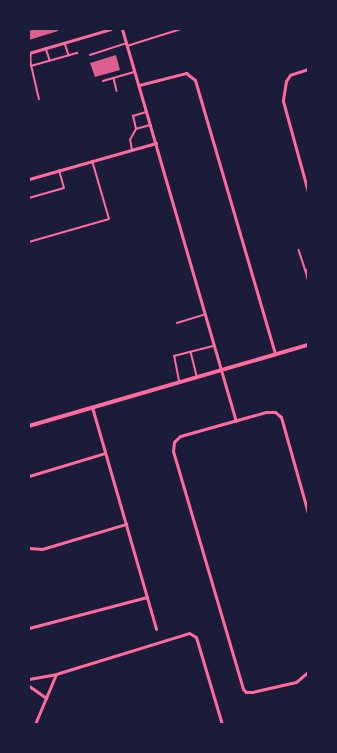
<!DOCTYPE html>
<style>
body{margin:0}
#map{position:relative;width:337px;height:753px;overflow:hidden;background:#1b1b3a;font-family:Overpass,sans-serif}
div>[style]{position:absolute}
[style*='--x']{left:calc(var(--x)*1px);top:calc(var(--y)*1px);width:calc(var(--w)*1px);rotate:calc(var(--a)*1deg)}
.building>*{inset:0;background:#dd5f8e}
.service>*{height:1.5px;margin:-0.75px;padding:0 0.75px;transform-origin:0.75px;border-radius:0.75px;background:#ff6b9d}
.minor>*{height:3px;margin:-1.5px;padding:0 1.5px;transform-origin:1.5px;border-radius:1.5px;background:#ff6b9d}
.tertiary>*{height:3.5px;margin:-1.75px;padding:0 1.75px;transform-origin:1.75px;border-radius:1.75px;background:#ff6b9d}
span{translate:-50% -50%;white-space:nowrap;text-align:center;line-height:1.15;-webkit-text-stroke:3px #1b1b3a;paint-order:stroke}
.frame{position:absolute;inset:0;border:30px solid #1b1b3a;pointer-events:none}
</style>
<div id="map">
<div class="building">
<div style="clip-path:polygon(35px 29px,57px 29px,58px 31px,29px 40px,29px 31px)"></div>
<div style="clip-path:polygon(116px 55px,120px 70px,95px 77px,90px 63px)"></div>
</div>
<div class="service">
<div style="--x:65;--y:43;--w:13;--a:72"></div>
<div style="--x:127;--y:46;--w:57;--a:-17.5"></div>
<div style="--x:46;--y:48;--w:13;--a:72"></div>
<div style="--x:31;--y:53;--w:10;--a:90"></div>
<div style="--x:31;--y:63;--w:37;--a:77"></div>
<div style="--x:90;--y:55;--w:38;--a:-18"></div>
<div style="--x:31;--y:66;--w:48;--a:-15.8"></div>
<div style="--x:114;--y:78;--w:13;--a:77"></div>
<div style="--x:103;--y:81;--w:33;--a:-16"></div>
<div style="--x:136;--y:129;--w:15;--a:-16"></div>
<div style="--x:132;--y:150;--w:10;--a:-101"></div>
<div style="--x:130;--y:140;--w:13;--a:-61"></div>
<div style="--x:136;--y:129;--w:13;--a:-103"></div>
<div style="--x:133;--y:116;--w:14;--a:-17"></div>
<div style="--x:29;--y:198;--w:36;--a:-16"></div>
<div style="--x:64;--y:188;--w:18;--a:-106"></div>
<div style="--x:29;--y:242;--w:83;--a:-16"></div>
<div style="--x:109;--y:219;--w:60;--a:-106.3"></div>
<div style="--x:299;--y:250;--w:23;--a:72"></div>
<div style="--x:177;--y:323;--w:28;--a:-17"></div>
<div style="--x:191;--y:352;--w:25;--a:76"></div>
<div style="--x:179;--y:381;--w:25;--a:-101"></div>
<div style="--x:174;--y:356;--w:40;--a:-14.4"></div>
</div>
<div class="minor">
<div style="--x:122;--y:29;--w:408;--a:73.8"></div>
<div style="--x:29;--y:53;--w:85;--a:-16.3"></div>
<div style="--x:308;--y:69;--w:19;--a:162"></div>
<div style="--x:290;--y:75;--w:7;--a:124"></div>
<div style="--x:286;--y:81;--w:20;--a:99"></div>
<div style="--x:283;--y:101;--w:94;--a:74.6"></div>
<div style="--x:139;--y:85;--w:49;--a:-14.3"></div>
<div style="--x:186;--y:73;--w:11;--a:38"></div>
<div style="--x:195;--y:80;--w:285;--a:73.7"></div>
<div style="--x:29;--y:179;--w:132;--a:-15.8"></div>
<div style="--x:308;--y:268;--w:4;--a:117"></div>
<div style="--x:306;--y:272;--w:8;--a:76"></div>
<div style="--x:92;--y:407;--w:231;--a:73.9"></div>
<div style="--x:29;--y:476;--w:79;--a:-16.8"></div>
<div style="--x:308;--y:513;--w:100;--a:-105.7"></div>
<div style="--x:281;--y:417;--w:8;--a:-140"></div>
<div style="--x:275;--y:412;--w:9;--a:180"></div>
<div style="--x:266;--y:412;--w:89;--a:164.4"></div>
<div style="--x:180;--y:436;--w:8;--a:135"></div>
<div style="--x:174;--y:442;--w:9;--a:96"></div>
<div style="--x:173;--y:451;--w:248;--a:73.6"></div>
<div style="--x:243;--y:689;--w:4;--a:45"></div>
<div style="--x:246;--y:692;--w:6;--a:0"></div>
<div style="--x:252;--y:692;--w:45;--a:-12.8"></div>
<div style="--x:296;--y:682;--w:16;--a:-40"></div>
<div style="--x:29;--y:548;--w:13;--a:4"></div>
<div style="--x:42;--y:549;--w:88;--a:-16.6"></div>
<div style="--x:29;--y:628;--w:122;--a:-14.7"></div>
<div style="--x:29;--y:679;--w:27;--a:-10"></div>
<div style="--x:56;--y:674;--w:139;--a:-17.1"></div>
<div style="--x:189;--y:633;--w:8;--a:30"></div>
<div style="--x:196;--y:637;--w:91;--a:73.4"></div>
<div style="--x:29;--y:686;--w:21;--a:35"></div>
<div style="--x:35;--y:724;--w:54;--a:-67.2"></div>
</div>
<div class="tertiary">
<div style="--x:29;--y:426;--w:291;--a:-16.2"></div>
</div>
<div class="frame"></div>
</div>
